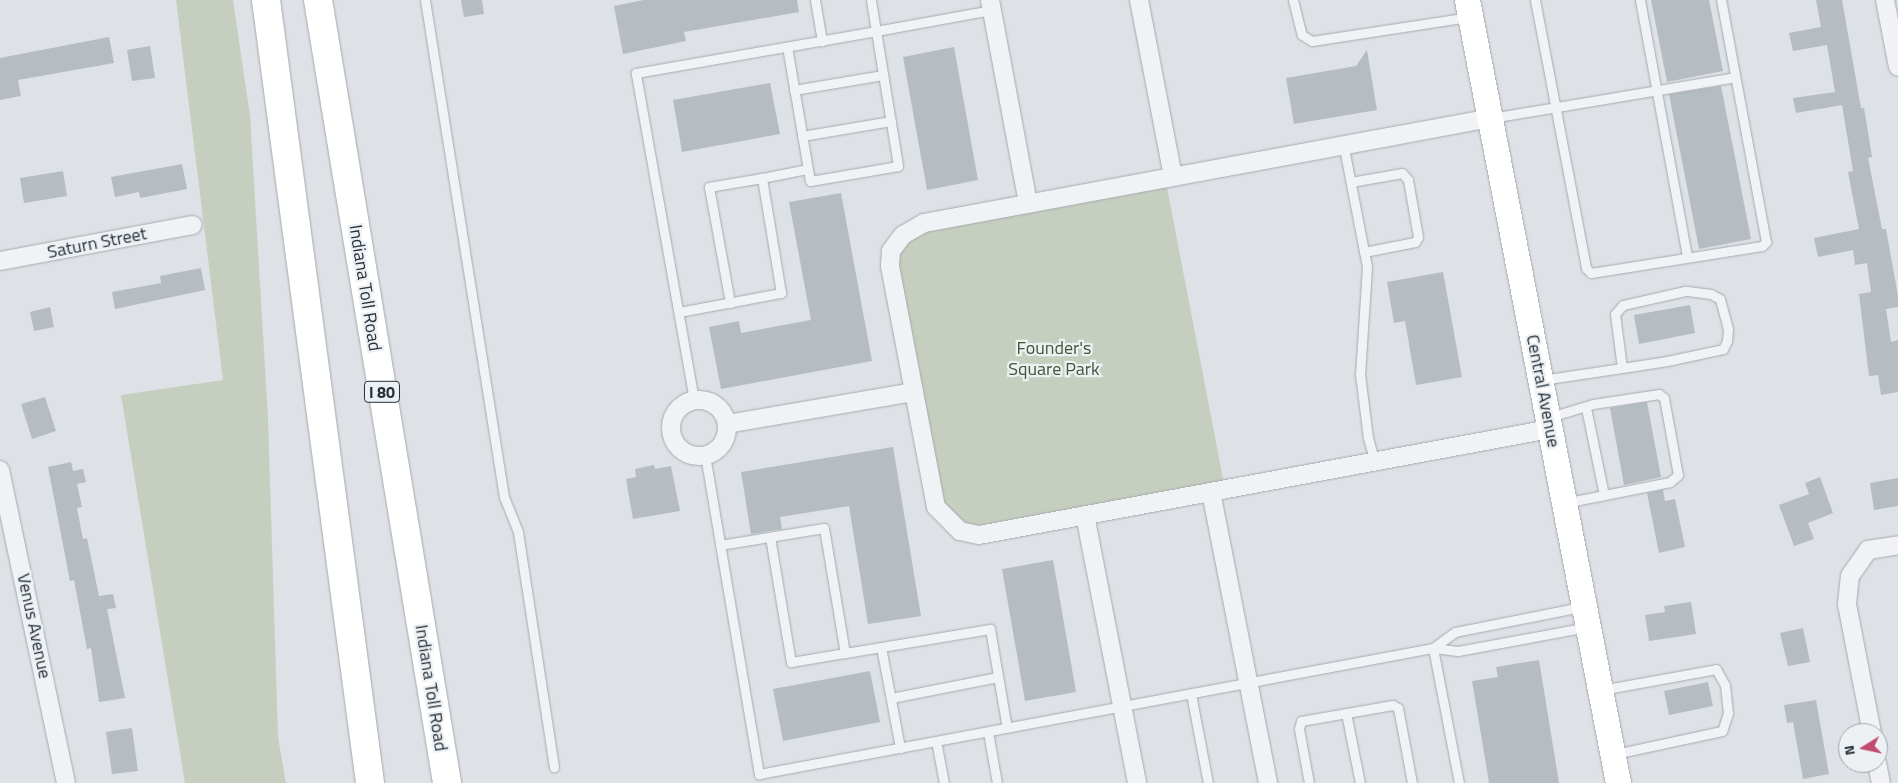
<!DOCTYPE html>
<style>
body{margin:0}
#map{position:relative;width:1898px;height:783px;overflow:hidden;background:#dee2e6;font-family:"Titillium Web",sans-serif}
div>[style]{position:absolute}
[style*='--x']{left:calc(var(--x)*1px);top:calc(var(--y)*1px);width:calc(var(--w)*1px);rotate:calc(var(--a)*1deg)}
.green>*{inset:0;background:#c6cfbf}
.building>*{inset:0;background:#b5bcc2}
.roads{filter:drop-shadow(0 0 1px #a4aaaf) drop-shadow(0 0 1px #a4aaaf)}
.service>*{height:9px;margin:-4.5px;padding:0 4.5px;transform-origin:4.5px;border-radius:4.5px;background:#f0f2f5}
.minor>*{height:18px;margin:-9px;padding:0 9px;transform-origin:9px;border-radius:9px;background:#f0f2f5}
.minor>.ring{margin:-9px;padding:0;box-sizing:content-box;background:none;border:18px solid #f0f2f5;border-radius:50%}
.secondary>*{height:25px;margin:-12.5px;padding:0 12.5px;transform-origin:12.5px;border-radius:12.5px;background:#fff}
.motorway>*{height:28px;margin:-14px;padding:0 14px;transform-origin:14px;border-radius:14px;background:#fff}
span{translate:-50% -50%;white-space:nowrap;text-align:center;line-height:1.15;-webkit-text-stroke:4.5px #edf1f4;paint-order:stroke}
.shield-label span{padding:1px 4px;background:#edf1f4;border:1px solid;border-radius:4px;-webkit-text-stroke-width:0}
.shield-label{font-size:16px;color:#28323b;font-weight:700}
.street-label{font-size:18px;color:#28323b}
.park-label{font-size:18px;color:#425637}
.north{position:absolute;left:1838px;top:723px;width:50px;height:50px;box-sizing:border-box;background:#edf1f4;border:1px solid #9ea5aa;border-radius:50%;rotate:260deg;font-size:14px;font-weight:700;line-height:20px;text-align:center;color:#28323b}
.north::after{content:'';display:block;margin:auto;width:18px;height:22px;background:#c14c70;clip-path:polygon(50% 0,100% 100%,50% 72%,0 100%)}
</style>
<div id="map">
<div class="green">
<div style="clip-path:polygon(176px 0,233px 0,250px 116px,268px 418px,278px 737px,286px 783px,185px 783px,121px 395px,223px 380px)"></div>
<div style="clip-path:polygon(1165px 177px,1225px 489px,979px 535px,946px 518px,891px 251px,903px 235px)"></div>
</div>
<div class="building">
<div style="clip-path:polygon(461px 0,482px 0,484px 14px,464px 17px)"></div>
<div style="clip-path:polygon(644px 0,797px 0,799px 12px,684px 32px,686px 41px,623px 54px,614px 6px)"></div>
<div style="clip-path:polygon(1651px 0,1709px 0,1723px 71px,1667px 82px)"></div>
<div style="clip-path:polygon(1816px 0,1842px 0,1861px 108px,1864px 108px,1872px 157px,1868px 158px,1882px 229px,1886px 229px,1898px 296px,1898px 307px,1886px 309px,1891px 342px,1898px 340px,1898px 392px,1881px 395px,1878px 375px,1869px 376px,1859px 294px,1871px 292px,1867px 263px,1855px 265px,1853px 250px,1818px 257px,1814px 238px,1859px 229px,1848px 172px,1853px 171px,1842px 105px,1796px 113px,1793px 98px,1835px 92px,1827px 45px,1793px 51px,1789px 33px,1821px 27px)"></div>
<div style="clip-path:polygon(109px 37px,114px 63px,18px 80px,21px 96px,0 100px,0 58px)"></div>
<div style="clip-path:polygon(150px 46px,155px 78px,132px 81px,127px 50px)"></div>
<div style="clip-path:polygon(954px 47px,978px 180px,927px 190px,903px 57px)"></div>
<div style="clip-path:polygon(1367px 50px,1377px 110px,1294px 124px,1286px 78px,1356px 66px)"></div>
<div style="clip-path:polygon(770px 83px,780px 134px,682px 152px,673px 100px)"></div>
<div style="clip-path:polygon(1721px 86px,1751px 239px,1699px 249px,1669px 94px)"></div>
<div style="clip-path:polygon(182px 164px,187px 189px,140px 198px,139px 192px,115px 197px,111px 177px)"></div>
<div style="clip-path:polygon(63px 171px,67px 196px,24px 203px,20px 178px)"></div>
<div style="clip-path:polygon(841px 193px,872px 361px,721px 389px,709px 327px,739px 321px,741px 333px,811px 320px,789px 202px)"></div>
<div style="clip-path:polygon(201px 268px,205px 290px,115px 309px,112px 292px,161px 283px,160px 276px)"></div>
<div style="clip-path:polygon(1443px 272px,1462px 377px,1416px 385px,1405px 321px,1394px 323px,1387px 282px)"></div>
<div style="clip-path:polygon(1690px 305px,1695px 333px,1639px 344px,1634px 315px)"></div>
<div style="clip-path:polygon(50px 307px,54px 327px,34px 331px,30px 312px)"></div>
<div style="clip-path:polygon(45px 397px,56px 431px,32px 439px,21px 404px)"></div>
<div style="clip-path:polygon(1647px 402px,1661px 477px,1624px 485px,1610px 408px)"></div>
<div style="clip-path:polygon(893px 447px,921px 616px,868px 624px,849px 506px,780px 517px,782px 529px,751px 534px,741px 472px)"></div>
<div style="clip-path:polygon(71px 462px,73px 471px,83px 469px,86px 482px,77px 484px,82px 507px,77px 508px,83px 539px,87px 538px,99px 596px,113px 594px,116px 608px,107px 609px,125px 698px,99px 702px,91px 648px,87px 649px,74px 580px,70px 581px,48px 467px)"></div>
<div style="clip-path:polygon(654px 465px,655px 469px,671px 466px,680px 511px,633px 519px,626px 479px,636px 477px,635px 469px)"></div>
<div style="clip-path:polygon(1820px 477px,1833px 513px,1808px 523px,1814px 539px,1794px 546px,1779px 505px,1809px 494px,1805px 483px)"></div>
<div style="clip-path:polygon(1898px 478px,1898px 506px,1874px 510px,1870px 483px)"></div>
<div style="clip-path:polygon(1663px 490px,1665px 501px,1675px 499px,1685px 547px,1659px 553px,1647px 493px)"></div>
<div style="clip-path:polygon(1053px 560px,1076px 692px,1025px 701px,1002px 569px)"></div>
<div style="clip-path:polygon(1691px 602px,1696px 634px,1649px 641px,1645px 615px,1665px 612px,1664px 606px)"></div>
<div style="clip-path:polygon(1803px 628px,1810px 662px,1788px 666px,1780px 633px)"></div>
<div style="clip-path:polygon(1539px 660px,1559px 783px,1489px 783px,1472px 681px,1498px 677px,1496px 667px)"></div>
<div style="clip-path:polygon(870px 671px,880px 722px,783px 741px,773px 689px)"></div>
<div style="clip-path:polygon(1708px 682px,1713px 706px,1669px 715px,1664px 691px)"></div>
<div style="clip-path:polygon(1816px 700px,1829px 774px,1803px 779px,1793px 722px,1787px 723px,1784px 705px)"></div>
<div style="clip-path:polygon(132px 728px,138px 771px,112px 774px,106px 732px)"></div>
</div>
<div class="roads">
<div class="service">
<div style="--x:425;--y:0;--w:503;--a:80.97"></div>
<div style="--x:504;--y:497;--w:38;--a:68"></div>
<div style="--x:518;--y:532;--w:238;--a:81.3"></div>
<div style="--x:815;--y:0;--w:42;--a:80.3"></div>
<div style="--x:871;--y:0;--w:31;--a:81"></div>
<div style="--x:876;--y:31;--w:118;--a:-10.3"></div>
<div style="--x:1293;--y:0;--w:36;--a:76"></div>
<div style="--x:1302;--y:35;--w:12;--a:31"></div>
<div style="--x:1312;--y:41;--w:158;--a:-8.7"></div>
<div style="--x:1535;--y:0;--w:273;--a:79.2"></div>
<div style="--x:1586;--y:268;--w:7;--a:45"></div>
<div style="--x:1591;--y:273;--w:173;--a:-9"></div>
<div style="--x:1762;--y:246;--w:6;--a:-45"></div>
<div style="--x:1766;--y:242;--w:246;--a:-100.5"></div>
<div style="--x:1640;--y:0;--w:261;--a:79.6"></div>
<div style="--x:794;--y:90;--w:90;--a:-9.6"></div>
<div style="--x:1491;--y:118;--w:247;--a:-9.5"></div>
<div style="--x:802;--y:136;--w:90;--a:-9.6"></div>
<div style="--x:1343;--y:143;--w:126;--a:79"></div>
<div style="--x:1367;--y:267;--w:107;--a:93.7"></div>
<div style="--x:1360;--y:374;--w:64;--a:82.9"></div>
<div style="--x:1368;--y:438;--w:26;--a:74"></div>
<div style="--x:762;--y:178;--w:46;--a:-11.3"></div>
<div style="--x:1351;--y:182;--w:52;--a:-10"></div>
<div style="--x:1402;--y:173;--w:9;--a:49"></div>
<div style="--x:1408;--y:180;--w:58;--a:80"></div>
<div style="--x:1418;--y:237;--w:6;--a:121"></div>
<div style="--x:1415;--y:242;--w:52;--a:168.9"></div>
<div style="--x:679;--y:312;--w:104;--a:-10.6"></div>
<div style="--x:781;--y:293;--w:117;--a:-99.4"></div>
<div style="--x:762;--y:178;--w:54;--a:170.4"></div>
<div style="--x:709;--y:187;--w:118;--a:79.7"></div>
<div style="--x:1541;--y:380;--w:82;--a:-8.4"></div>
<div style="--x:1622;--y:368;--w:46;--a:-8.8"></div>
<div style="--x:1667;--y:361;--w:57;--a:-12.1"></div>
<div style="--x:1723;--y:349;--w:9;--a:-63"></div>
<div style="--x:1727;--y:341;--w:12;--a:-85"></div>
<div style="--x:1728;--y:329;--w:31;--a:-105"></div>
<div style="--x:1720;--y:299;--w:10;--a:-151"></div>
<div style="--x:1711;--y:294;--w:26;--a:-173"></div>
<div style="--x:1685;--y:291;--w:64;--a:167.3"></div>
<div style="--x:1623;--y:305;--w:12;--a:132"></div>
<div style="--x:1615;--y:314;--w:54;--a:82.6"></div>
<div style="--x:694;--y:400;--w:332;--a:-100.1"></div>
<div style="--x:636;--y:73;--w:244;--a:-9.9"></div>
<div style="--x:876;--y:31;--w:137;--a:80.7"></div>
<div style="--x:898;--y:166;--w:89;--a:170.3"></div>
<div style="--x:810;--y:181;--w:136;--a:-99.7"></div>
<div style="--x:1586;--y:408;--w:89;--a:78.3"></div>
<div style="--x:1550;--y:417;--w:45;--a:-16.8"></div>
<div style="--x:1593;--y:404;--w:67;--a:-8.6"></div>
<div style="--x:1659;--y:394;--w:6;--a:39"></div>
<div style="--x:1664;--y:398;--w:78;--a:79.7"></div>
<div style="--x:1678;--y:475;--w:11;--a:139"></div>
<div style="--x:1670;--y:482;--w:108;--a:168.8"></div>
<div style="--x:705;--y:455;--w:324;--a:80.4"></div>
<div style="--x:759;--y:774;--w:686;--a:-10.59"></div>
<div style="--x:1433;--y:648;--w:137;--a:79.1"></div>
<div style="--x:770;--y:537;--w:127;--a:80.5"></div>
<div style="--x:791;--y:662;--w:55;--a:-9.5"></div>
<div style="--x:720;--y:545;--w:105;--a:-9.3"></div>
<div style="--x:824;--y:528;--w:127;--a:80.5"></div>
<div style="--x:845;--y:653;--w:147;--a:-9.4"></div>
<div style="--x:990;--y:629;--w:100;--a:80.3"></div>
<div style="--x:1581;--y:607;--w:128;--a:168.8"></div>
<div style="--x:1455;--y:632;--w:27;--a:144"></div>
<div style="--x:1433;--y:648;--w:25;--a:7"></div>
<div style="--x:1458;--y:651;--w:131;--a:-10.5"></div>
<div style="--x:881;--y:647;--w:103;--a:79.3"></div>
<div style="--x:1601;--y:690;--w:117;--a:-10.3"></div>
<div style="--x:1716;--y:669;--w:18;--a:61"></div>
<div style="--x:1725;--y:685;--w:28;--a:84"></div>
<div style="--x:1728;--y:713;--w:19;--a:108"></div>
<div style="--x:1722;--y:731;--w:109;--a:167.9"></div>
<div style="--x:1191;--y:694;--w:91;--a:79.2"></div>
<div style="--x:891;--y:698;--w:109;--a:-11.1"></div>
<div style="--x:1346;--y:713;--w:71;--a:78.7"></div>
<div style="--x:988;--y:732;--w:52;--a:80"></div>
<div style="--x:936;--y:741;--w:43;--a:79.2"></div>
<div style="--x:1309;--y:783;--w:55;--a:-100.5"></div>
<div style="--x:1299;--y:729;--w:8;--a:-76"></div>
<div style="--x:1301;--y:721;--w:93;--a:-9.9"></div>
<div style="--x:1393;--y:705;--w:6;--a:31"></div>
<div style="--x:1398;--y:708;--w:76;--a:79.4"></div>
</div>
<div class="minor">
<div style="--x:990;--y:0;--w:207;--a:79.4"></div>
<div style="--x:1139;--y:0;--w:179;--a:79.1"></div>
<div style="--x:1885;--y:0;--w:68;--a:79"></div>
<div style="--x:1491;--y:118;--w:577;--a:169.51"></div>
<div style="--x:924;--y:223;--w:24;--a:150"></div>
<div style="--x:903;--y:235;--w:20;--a:127"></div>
<div style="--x:891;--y:251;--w:15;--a:94"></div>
<div style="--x:890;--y:266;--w:245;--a:79.2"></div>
<div style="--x:936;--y:507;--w:34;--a:45"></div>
<div style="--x:960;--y:531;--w:19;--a:12"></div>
<div style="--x:979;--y:535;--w:581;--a:-10.52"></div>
<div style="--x:0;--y:261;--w:196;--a:-10.6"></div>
<div class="ring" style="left:671px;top:400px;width:38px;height:38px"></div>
<div style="--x:727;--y:424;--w:190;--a:-9.7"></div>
<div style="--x:0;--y:470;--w:320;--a:78.1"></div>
<div style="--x:1211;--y:492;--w:297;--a:78.9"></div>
<div style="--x:1085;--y:515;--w:273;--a:79"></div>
<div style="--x:1872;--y:733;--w:131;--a:-101"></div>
<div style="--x:1847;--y:604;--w:28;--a:-84"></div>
<div style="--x:1850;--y:576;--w:32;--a:-55"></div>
<div style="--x:1868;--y:550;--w:30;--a:-9"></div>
<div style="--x:1877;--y:763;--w:20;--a:79"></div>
</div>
<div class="secondary">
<div style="--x:1467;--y:0;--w:797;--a:79.08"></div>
</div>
<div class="motorway">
<div style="--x:266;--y:0;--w:790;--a:82.43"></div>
<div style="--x:318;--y:0;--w:794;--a:80.64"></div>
</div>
</div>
<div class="shield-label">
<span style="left:382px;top:392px">I 80</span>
</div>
<div class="street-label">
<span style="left:97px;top:243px;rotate:-11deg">Saturn Street</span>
<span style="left:365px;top:288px;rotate:81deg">Indiana Toll Road</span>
<span style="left:1543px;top:391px;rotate:79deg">Central Avenue</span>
<span style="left:34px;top:626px;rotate:78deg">Venus Avenue</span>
<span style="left:431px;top:688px;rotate:81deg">Indiana Toll Road</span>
</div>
<div class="park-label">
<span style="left:1054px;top:359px">Founder's<br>Square Park</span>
</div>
<div class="north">N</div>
</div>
